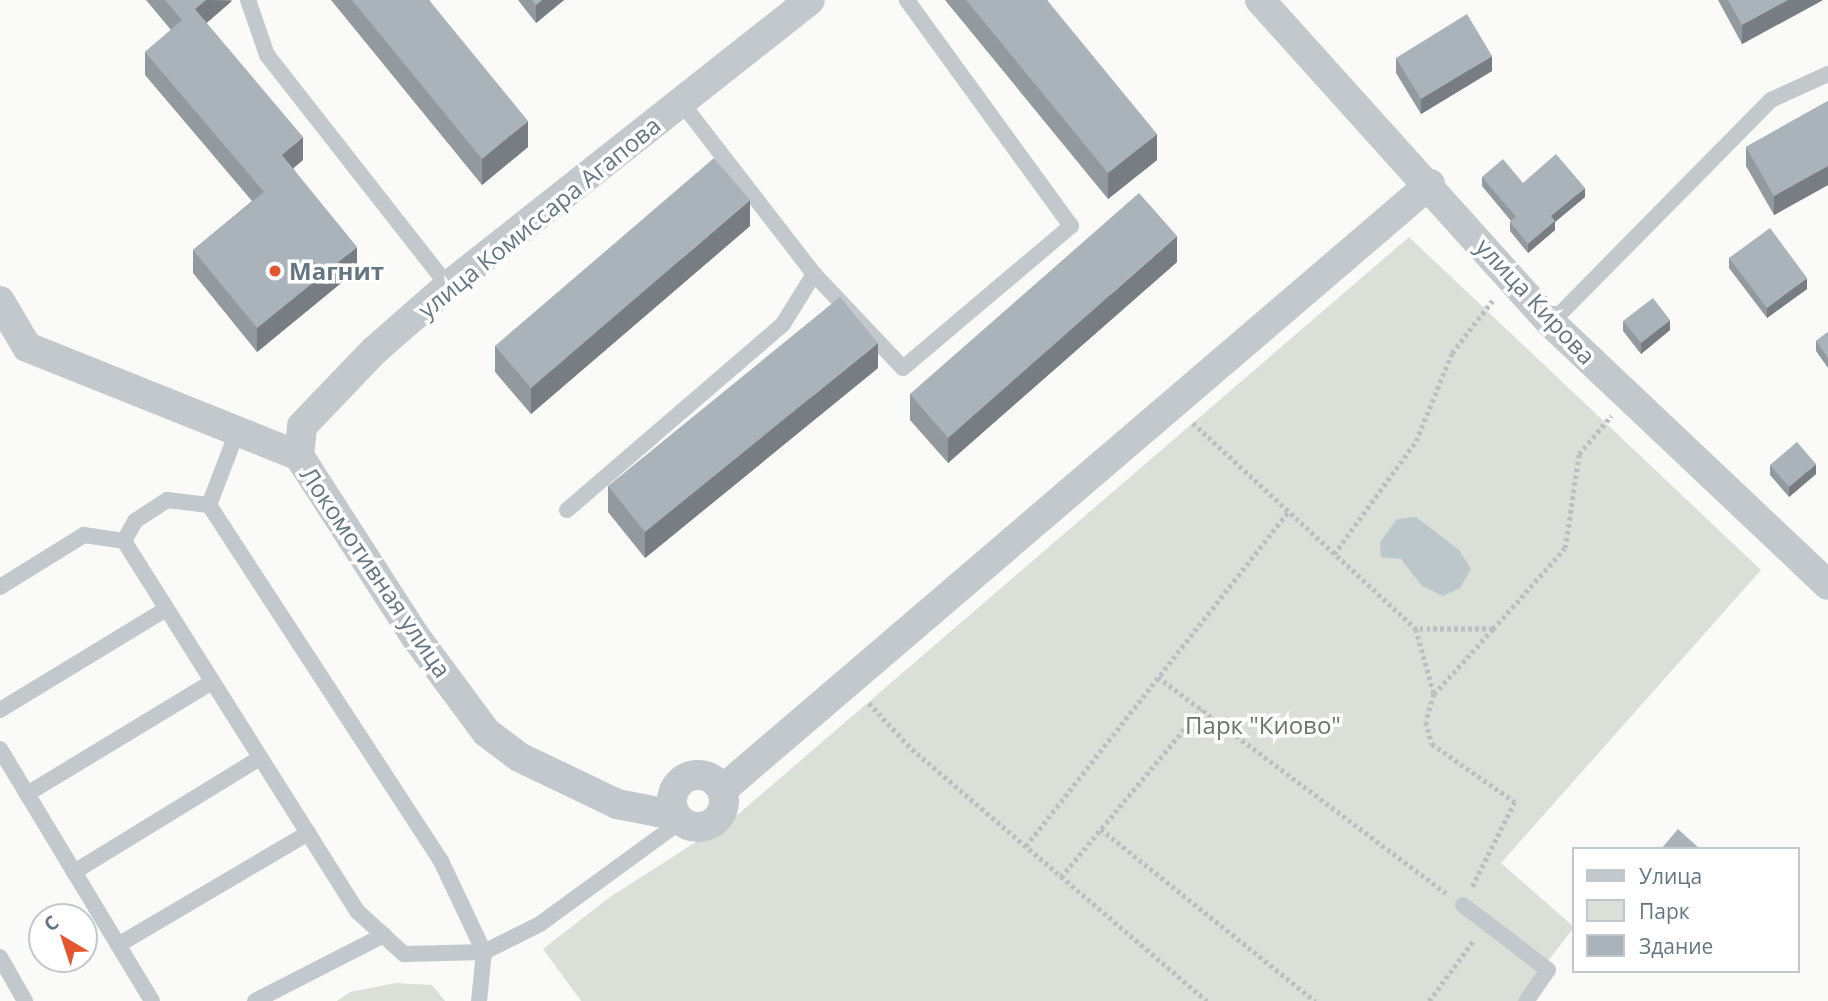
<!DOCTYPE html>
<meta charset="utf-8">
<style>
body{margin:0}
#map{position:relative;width:1828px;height:1001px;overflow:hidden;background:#fafaf8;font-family:"Open Sans",sans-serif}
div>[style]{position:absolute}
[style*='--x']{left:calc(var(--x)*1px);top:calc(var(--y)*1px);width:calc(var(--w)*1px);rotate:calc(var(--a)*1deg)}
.green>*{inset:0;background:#dadfd7}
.water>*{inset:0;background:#bbc7cb}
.path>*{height:4.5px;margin-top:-2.25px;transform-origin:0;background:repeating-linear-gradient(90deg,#bbbfc2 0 3.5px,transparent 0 7px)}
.lane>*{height:16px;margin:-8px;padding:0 8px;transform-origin:8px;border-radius:8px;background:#c3c8cc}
.street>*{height:30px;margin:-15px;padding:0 15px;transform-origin:15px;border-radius:15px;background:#c3c8cc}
.street>.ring{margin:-15px;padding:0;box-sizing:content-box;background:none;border:30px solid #c3c8cc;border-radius:50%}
.wall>*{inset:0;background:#929a9f}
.shaded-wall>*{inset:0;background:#777d82}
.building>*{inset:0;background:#aab3b9}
.dots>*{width:19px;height:19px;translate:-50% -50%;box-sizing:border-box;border:4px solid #fff;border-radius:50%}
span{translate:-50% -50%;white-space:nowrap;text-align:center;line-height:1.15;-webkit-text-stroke:7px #fff;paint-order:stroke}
.street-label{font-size:24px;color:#657683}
.poi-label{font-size:24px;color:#657683;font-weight:700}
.left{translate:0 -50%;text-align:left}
.park-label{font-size:24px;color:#687a64}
.legend{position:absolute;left:1572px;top:847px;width:228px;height:126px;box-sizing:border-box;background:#fff;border:2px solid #c1c8cd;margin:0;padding:9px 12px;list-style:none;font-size:21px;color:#657683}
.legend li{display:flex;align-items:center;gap:14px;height:35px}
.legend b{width:35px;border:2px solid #c1c8cd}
.north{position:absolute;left:28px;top:903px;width:70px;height:70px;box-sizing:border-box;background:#fff;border:2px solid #c1c8cd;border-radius:50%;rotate:321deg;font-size:19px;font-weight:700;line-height:28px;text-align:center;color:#657683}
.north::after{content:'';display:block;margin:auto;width:24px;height:32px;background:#e4572e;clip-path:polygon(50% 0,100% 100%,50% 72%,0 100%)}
</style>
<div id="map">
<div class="green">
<div style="clip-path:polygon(1409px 237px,1761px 570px,1501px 863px,1574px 927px,1518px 1001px,581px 1001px,543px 949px,610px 897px,735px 817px)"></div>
<div style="clip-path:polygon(396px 983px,432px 985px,445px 1001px,337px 1001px,350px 992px)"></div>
</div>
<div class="water">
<div style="clip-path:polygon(1416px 517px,1459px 550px,1471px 569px,1460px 588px,1443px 596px,1422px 586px,1401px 559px,1381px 557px,1380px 542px,1397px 519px)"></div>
</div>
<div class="path">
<div style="--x:1193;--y:423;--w:304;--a:42.7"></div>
<div style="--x:1416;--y:629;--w:67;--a:74.5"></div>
<div style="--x:1434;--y:694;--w:88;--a:-47.8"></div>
<div style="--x:1493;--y:629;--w:77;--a:180"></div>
<div style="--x:1334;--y:554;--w:140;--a:-54"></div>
<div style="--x:1416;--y:441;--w:95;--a:-67.8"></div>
<div style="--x:1452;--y:353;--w:66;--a:-52.4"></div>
<div style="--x:1493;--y:629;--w:108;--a:-48.4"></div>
<div style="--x:1565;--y:548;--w:95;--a:-81.5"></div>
<div style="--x:1579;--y:454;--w:50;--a:-49.9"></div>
<div style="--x:1158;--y:677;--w:360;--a:36.9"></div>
<div style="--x:1434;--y:694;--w:29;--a:106"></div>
<div style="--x:1426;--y:722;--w:23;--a:75"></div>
<div style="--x:1432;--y:744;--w:101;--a:34.9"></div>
<div style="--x:1515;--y:802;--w:96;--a:116.6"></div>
<div style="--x:869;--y:703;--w:63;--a:46.9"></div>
<div style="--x:912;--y:749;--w:388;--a:40.5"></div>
<div style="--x:1101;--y:829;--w:275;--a:38.8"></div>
<div style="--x:1026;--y:846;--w:424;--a:-51.9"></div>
<div style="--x:1061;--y:877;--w:219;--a:-50.2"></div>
<div style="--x:1429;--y:1001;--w:74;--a:-53.7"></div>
</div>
<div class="lane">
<div style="--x:248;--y:0;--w:58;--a:70.9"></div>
<div style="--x:267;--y:55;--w:293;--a:51.9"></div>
<div style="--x:814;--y:274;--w:129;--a:46.6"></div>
<div style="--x:903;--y:368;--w:220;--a:-40.2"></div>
<div style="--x:1071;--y:226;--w:279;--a:-126"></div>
<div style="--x:1551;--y:323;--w:313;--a:-45.4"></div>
<div style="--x:1771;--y:100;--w:63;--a:-24.5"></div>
<div style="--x:237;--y:432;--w:78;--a:111"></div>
<div style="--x:209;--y:505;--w:425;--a:56.9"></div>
<div style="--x:441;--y:861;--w:101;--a:64.7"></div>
<div style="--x:484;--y:952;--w:63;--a:-26.6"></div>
<div style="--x:540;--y:924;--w:175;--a:-36.1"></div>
<div style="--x:567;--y:510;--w:285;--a:-40.7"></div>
<div style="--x:783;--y:324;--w:59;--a:-58.2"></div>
<div style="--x:814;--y:274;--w:216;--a:-127.7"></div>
<div style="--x:124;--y:541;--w:437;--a:57.8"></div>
<div style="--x:357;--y:911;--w:64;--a:42.5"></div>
<div style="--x:404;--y:954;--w:80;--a:-1.4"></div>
<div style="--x:484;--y:952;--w:49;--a:95.8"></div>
<div style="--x:124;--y:541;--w:23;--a:-61"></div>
<div style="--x:135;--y:521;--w:38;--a:-33"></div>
<div style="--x:167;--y:500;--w:42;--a:6.8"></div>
<div style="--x:0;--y:587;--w:99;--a:-31.8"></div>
<div style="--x:84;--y:535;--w:40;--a:8.5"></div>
<div style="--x:0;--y:710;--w:194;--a:-31.3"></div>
<div style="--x:0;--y:749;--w:294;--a:58.9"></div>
<div style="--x:27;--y:794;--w:216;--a:-31.2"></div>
<div style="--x:74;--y:872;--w:218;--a:-31.5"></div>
<div style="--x:1463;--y:905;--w:107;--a:37.4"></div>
<div style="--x:1548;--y:970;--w:38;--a:125"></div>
<div style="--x:118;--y:945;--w:221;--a:-30.5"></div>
<div style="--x:0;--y:957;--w:51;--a:60.4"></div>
<div style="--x:255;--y:1001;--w:145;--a:-27.1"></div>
</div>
<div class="street">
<div style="--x:1260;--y:0;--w:435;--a:48"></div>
<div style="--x:1551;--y:323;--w:381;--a:43.4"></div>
<div style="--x:0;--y:301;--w:53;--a:59.6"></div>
<div style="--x:27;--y:347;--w:293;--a:21.8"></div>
<div style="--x:299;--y:456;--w:214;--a:57.2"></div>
<div style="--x:415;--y:636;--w:119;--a:53.5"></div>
<div style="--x:486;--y:732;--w:41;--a:37.1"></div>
<div style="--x:519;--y:757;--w:109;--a:25.6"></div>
<div style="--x:617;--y:804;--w:42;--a:11"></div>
<div style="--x:658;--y:812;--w:15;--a:-11"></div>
<div style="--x:299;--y:456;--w:30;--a:-84"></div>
<div style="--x:302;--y:426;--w:105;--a:-46.2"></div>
<div style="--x:375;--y:350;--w:97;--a:-41.2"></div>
<div style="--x:448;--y:286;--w:461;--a:-38.3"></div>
<div class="ring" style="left:672px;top:775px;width:22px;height:22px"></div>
<div style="--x:722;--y:790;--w:932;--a:-40.56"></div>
</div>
<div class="wall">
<div style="clip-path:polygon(146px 0,232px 0,206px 23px,303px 160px,293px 168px,357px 270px,257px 352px,193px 273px,193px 250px,252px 201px,145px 75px,145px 52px,171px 30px)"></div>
<div style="clip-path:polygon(331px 0,429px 0,528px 147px,482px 185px)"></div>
<div style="clip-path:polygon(518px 0,564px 0,536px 23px)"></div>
<div style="clip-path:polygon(945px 0,1047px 0,1157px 160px,1108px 199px)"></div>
<div style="clip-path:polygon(1718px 0,1823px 0,1742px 44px)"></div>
<div style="clip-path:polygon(1396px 58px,1492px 71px,1421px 114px,1396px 73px)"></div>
<div style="clip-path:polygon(1828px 101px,1828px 185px,1774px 215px,1746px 166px,1746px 147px)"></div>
<div style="clip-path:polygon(1482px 177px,1523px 183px,1585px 197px,1555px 222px,1555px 230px,1528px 253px,1510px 231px,1510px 222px,1511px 221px,1482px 186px)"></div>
<div style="clip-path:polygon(750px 226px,531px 414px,495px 372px,495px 346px)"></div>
<div style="clip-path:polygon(1729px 258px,1807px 289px,1767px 318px,1729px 268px)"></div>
<div style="clip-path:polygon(1177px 262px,948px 463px,910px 420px,910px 394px)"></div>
<div style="clip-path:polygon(1623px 321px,1670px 330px,1641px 354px,1623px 331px)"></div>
<div style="clip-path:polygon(1828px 332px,1828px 368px,1816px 351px,1816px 341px)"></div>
<div style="clip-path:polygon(878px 368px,645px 558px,608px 512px,608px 486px)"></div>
<div style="clip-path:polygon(1770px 465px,1816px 474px,1789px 497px,1770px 475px)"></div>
</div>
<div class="shaded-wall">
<div style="clip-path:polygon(206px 0,232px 1px,195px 33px,195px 9px)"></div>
<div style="clip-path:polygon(542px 0,564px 0,536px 23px,536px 5px)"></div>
<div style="clip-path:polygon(1788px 0,1823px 0,1742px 44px,1742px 25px)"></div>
<div style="clip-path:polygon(1492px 56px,1492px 71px,1421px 114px,1421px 99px)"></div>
<div style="clip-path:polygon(528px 121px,528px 147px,482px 185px,482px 159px)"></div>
<div style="clip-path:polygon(1157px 134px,1157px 160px,1108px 199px,1108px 173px)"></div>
<div style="clip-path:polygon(303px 137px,303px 160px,282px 178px,282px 155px)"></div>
<div style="clip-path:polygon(1828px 166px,1828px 185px,1774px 215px,1774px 196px)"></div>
<div style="clip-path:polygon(1585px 188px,1585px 197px,1555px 222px,1555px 230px,1528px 253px,1528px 244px,1551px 216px)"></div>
<div style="clip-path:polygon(750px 200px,750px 226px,531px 414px,531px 388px)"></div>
<div style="clip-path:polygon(1177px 236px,1177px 262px,948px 463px,948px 438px)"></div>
<div style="clip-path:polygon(357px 247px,357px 270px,257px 352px,257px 328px)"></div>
<div style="clip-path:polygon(1807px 278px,1807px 289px,1767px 318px,1767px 308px)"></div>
<div style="clip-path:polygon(1670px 320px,1670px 330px,1641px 354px,1641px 343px)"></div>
<div style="clip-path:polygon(878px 343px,878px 368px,645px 558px,645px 532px)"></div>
<div style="clip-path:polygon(1816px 464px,1816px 474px,1789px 497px,1789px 487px)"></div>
</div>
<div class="building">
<div style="clip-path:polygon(165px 0,206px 0,195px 9px,303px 137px,282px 155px,357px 247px,257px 328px,193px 250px,264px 192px,145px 52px,182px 20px)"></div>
<div style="clip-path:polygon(352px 0,429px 0,528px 121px,482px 159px)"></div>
<div style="clip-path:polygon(532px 0,542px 0,536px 5px)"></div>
<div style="clip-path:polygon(966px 0,1047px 0,1157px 134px,1108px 173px)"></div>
<div style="clip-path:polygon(1728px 0,1788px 0,1742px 25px)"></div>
<div style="clip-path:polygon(1467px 14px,1492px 56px,1421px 99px,1396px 58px)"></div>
<div style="clip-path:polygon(1828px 101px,1828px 166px,1774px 196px,1746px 147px)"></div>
<div style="clip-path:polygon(1556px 154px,1585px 188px,1551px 216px,1555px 221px,1528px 244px,1510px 222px,1516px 217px,1482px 177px,1503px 159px,1523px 183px)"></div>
<div style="clip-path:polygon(714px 158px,750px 200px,531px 388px,495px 346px)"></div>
<div style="clip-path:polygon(1139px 193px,1177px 236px,948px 438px,910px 394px)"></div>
<div style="clip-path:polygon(1770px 228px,1807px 278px,1767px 308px,1729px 258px)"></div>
<div style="clip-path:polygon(840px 297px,878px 343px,645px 532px,608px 486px)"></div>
<div style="clip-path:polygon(1653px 298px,1670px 320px,1641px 343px,1623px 321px)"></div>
<div style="clip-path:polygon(1828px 332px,1828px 358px,1816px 341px)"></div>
<div style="clip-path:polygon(1797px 442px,1816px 464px,1789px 487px,1770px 465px)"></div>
<div style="clip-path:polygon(1678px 829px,1700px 849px,1661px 849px)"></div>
</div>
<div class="dots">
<div style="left:275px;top:271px;background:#e4572e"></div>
</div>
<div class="street-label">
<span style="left:539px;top:217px;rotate:-39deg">улица Комиссара Агапова</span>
<span style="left:1536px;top:301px;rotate:47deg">улица Кирова</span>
<span style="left:376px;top:572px;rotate:56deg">Локомотивная улица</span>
</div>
<div class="poi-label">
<span class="left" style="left:289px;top:271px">Магнит</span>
</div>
<div class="park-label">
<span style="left:1263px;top:725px">Парк "Киово"</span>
</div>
<ul class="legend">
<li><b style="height:9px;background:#c3c8cc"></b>Улица</li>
<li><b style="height:19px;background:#dadfd7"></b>Парк</li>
<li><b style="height:19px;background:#aab3b9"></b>Здание</li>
</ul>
<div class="north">С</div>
</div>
